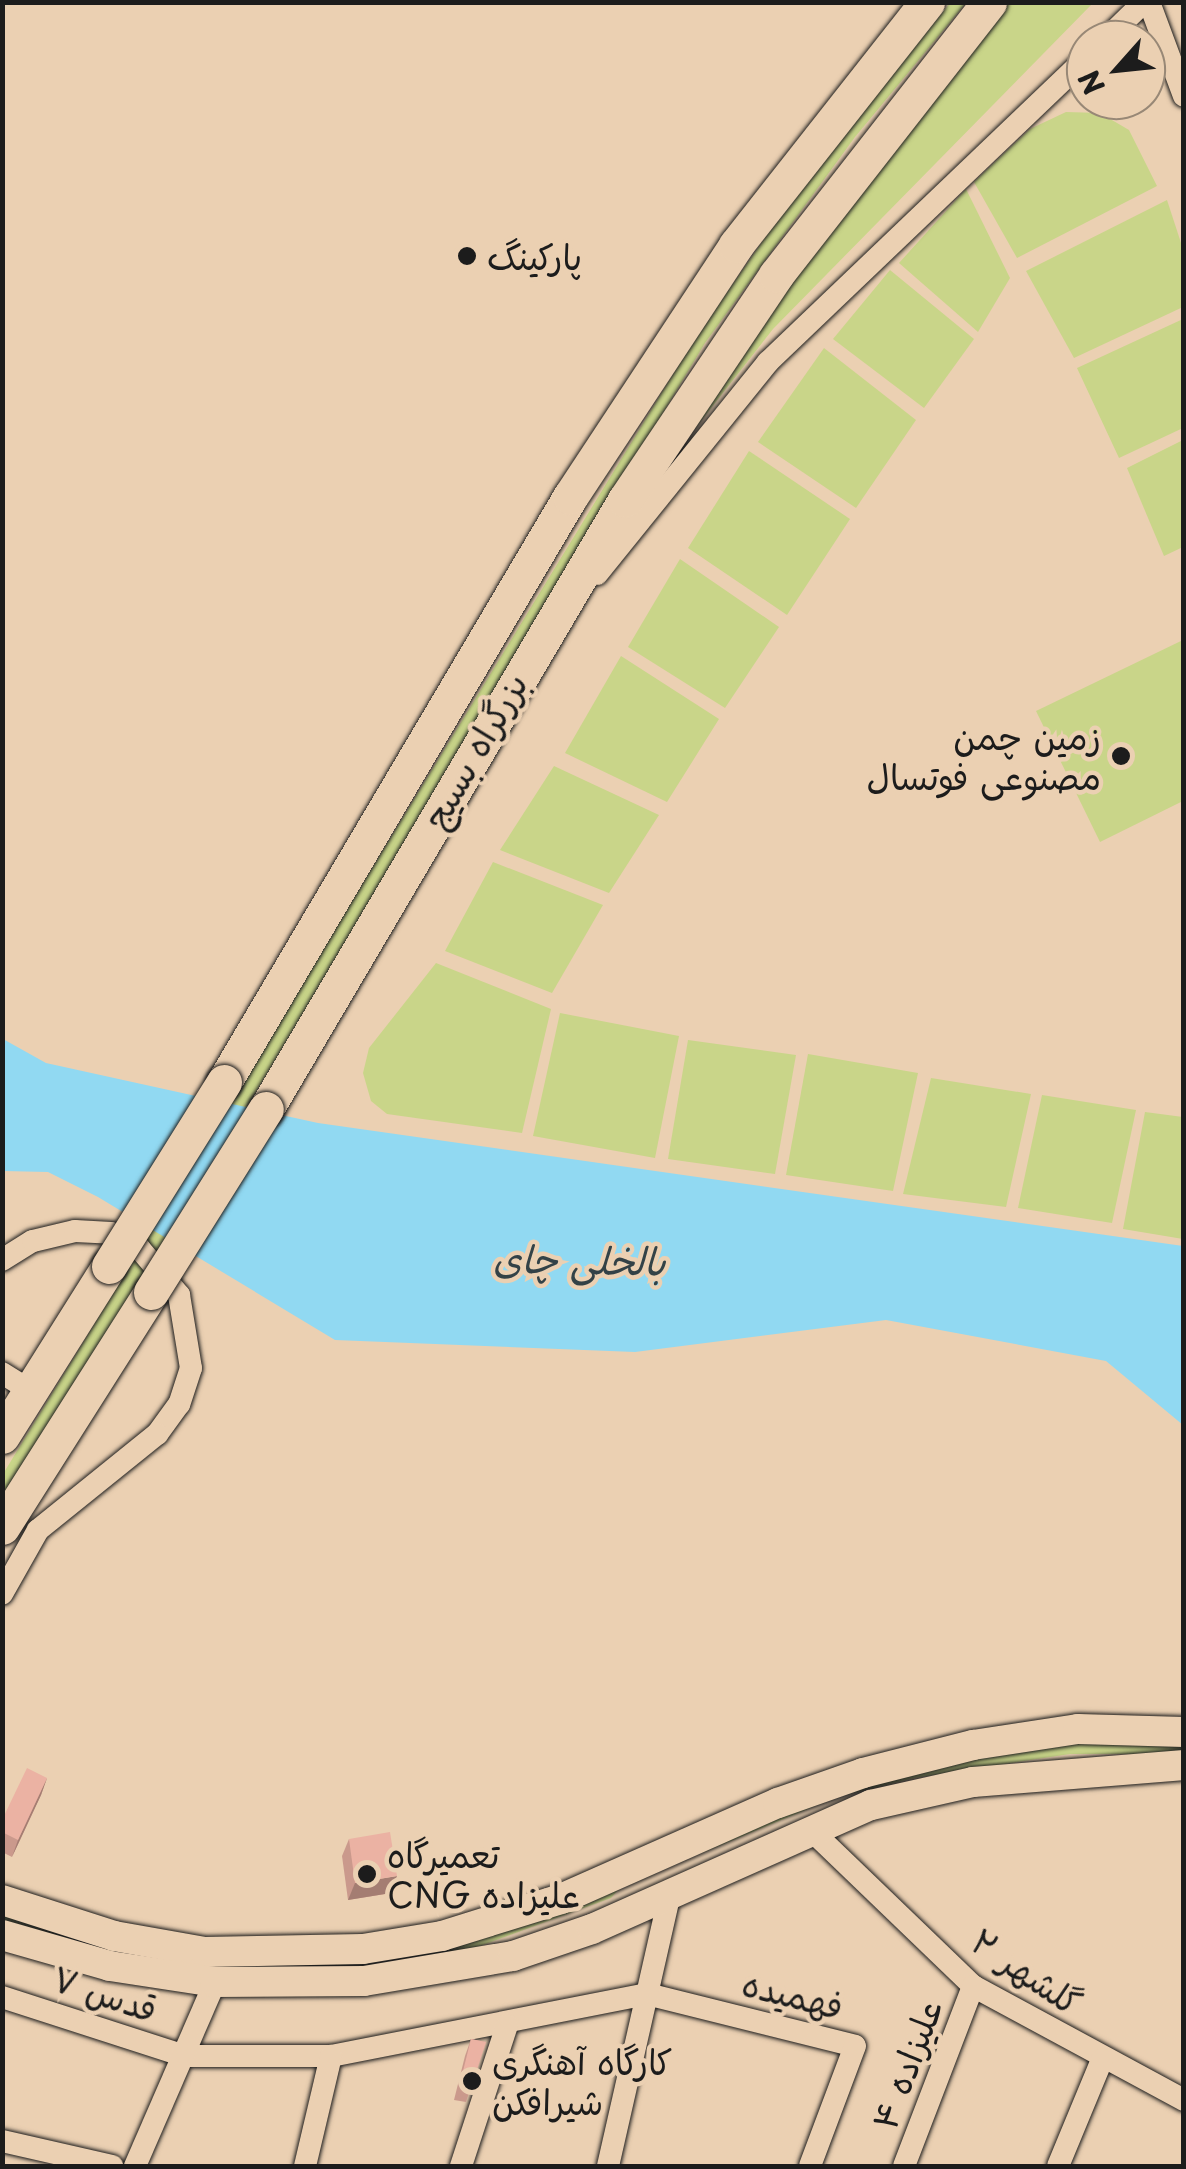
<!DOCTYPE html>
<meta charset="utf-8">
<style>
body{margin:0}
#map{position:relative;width:1186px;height:2169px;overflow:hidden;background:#ebd0b2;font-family:"Playpen Sans","Playpen Sans Arabic",sans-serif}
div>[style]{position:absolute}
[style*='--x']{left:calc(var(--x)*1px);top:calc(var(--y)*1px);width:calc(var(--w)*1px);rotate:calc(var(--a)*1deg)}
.green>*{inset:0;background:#c9d589}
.water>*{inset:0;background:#91d9f2}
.roads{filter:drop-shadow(0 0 2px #1c1c1c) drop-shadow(0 0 2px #1c1c1c)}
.minor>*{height:22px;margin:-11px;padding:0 11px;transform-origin:11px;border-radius:11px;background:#ebd0b2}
.major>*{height:30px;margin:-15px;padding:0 15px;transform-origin:15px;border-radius:15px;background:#ebd0b2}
.highway>*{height:35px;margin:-17.5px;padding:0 17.5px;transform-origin:17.5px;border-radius:17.5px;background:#ebd0b2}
.bridges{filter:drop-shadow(0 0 2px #1c1c1c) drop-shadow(0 0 2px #1c1c1c)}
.highway-bridge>*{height:35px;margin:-17.5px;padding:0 17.5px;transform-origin:17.5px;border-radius:17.5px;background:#ebd0b2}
.wall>*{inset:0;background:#ca998c}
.shaded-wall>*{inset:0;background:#a47d72}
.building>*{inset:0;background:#ebb2a3}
.dots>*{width:28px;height:28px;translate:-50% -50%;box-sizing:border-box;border:5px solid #ebd0b2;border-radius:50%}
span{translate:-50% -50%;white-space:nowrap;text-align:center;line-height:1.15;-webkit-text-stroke:9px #ebd0b2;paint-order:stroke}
.poi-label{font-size:35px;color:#1c1c1c}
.left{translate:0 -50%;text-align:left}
.right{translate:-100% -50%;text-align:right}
.street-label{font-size:35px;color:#1c1c1c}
.water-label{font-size:38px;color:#334247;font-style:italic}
.frame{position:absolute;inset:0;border:5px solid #1c1c1c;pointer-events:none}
.north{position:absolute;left:1066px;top:20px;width:100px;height:100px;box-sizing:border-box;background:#ebd0b2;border:2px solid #988876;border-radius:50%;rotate:243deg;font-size:28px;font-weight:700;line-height:40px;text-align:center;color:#1c1c1c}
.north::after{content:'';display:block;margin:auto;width:35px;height:45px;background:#1c1c1c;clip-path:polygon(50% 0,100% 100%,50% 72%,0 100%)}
</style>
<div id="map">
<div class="green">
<div style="clip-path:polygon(950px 3px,966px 3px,855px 137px,705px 343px,224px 1145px,3px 1498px,3px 1474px,695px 338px,790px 202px)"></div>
<div style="clip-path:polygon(1009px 3px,1093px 3px,773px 329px,668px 463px,767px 308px)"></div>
<div style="clip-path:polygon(1066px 112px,1100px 113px,1129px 130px,1157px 186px,1017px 258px,974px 182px,1030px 129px)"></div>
<div style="clip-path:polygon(966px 189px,1010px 278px,978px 332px,899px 263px)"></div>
<div style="clip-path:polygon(1167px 200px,1183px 249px,1183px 307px,1074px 358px,1026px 271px)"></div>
<div style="clip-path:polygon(890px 270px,974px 339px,924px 408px,833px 339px)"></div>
<div style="clip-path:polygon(1183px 319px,1183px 428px,1119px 458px,1077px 368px)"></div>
<div style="clip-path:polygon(824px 348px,916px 420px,856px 508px,758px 442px)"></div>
<div style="clip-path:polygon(1183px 440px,1183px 547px,1164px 556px,1127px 468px)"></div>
<div style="clip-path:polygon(749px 451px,850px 519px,787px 615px,688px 548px)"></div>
<div style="clip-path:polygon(680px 559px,779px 627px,725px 708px,628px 647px)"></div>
<div style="clip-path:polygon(1183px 640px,1183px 801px,1100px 842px,1036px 711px)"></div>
<div style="clip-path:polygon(621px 656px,719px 719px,667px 802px,565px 753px)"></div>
<div style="clip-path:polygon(554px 766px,659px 815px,609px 893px,500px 850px)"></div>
<div style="clip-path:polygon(493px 862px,603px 905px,552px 993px,445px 951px)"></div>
<div style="clip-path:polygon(436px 963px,551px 1009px,522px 1133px,387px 1114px,371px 1101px,363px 1073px,369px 1048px)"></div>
<div style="clip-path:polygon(560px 1013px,679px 1036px,655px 1158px,533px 1136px)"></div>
<div style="clip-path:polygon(688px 1040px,796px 1055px,775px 1174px,668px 1159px)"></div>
<div style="clip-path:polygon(808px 1054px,918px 1073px,893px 1191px,786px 1175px)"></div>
<div style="clip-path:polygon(931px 1078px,1031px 1094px,1006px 1207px,903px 1194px)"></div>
<div style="clip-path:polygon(1042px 1095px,1136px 1110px,1112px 1223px,1018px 1208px)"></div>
<div style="clip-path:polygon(1145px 1112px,1183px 1117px,1183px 1239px,1123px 1229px)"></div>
<div style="clip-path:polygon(1065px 1744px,1183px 1745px,1183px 1754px,1070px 1754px,914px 1778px,837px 1797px,702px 1853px,701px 1847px,912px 1767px)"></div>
<div style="clip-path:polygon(619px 1889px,611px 1898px,469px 1950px,271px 1975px,162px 1965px,3px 1924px,2px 1910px,256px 1961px)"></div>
</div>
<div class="water">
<div style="clip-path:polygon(3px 1039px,46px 1063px,318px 1123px,1183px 1246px,1183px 1425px,1106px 1361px,886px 1320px,635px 1352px,335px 1340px,98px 1197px,48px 1172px,3px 1171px)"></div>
</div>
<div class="roads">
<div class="minor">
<div style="--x:1149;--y:2;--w:100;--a:69.6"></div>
<div style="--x:1105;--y:40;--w:54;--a:-44.3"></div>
<div style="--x:597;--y:574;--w:272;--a:-51.1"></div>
<div style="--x:768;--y:362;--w:440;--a:-43.7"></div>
<div style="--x:2;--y:1260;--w:36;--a:-32"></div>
<div style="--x:33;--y:1241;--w:43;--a:-13.4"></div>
<div style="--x:75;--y:1231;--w:36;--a:3"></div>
<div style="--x:111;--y:1233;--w:32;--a:28"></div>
<div style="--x:139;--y:1248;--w:62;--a:49.6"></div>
<div style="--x:179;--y:1295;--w:74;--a:80.7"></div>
<div style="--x:191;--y:1368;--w:38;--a:108"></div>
<div style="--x:179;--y:1404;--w:37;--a:126"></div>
<div style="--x:157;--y:1434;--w:153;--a:141.1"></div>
<div style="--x:38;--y:1530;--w:73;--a:119.4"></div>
<div style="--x:2;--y:1373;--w:34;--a:32"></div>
<div style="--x:810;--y:1829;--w:226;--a:43.9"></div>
<div style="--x:973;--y:1986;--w:240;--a:28.4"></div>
<div style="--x:2;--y:1997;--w:192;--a:17.9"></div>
<div style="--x:185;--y:2056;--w:146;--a:0"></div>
<div style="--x:331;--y:2056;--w:322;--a:-11.1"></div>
<div style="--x:647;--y:1994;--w:214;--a:14"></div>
<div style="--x:855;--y:2046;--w:128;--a:110.6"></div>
<div style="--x:2;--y:2141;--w:113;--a:12.8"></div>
<div style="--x:135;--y:2166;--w:201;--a:-66.5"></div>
<div style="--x:305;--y:2166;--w:113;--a:-76.7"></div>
<div style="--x:461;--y:2166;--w:148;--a:-71.9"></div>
<div style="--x:608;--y:2166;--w:276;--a:-77.2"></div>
<div style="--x:904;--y:2166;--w:193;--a:-69"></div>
<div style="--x:1058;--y:2166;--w:115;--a:-67.5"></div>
</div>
<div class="major">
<div style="--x:2;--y:1900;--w:118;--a:17.8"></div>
<div style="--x:114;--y:1936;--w:92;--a:10"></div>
<div style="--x:205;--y:1952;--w:158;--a:-1.1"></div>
<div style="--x:363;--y:1949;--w:80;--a:-9.3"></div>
<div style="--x:442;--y:1936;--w:125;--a:-17.3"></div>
<div style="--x:561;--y:1899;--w:237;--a:-23.9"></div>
<div style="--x:778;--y:1803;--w:90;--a:-19.4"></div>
<div style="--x:863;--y:1773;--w:114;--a:-14.3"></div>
<div style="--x:973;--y:1745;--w:106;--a:-8.7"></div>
<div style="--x:1078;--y:1729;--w:106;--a:1.6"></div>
<div style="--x:2;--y:1935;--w:112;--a:16"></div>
<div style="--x:110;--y:1966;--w:106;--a:8.7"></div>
<div style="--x:215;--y:1982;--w:149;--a:-0.4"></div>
<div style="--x:364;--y:1981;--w:151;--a:-9.5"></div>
<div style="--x:513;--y:1956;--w:83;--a:-18.9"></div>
<div style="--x:592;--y:1929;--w:305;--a:-24"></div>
<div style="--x:871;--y:1805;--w:105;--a:-12.7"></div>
<div style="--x:973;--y:1782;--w:212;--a:-4.6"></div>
</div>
<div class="highway">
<div style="--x:224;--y:1082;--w:680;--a:-59.4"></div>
<div style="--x:570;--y:497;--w:302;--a:-56.6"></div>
<div style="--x:736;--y:245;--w:309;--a:-51.8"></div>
<div style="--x:266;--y:1109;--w:707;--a:-59.48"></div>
<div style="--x:625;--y:500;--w:271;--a:-56.1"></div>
<div style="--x:776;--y:275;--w:346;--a:-52"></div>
<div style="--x:2;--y:1436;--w:201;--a:-57.8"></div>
<div style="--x:2;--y:1527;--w:278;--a:-57.6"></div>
</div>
</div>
<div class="bridges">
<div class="highway-bridge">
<div style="--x:109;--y:1266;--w:217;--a:-58"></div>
<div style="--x:151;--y:1292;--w:216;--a:-57.9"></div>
</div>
</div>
<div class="wall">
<div style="clip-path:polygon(47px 1778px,41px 1795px,12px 1857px,2px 1852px,2px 1820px)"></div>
<div style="clip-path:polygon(349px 1839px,391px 1893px,348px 1900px,342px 1856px)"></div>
<div style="clip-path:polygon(471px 2039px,486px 2042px,466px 2102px,454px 2100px,465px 2056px)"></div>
</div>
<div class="shaded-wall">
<div style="clip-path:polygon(47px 1778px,41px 1795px,12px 1857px,18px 1840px)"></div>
<div style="clip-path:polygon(397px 1876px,391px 1893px,348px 1900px,355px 1883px)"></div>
</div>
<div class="building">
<div style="clip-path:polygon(27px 1768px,47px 1778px,18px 1840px,2px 1832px,2px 1820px)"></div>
<div style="clip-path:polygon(390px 1832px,397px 1876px,355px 1883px,349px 1839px)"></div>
<div style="clip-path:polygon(471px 2039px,486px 2042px,472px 2085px,460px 2083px)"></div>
</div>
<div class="dots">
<div style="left:467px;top:256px;background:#1c1c1c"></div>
<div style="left:1121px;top:756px;background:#1c1c1c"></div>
<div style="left:367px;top:1874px;background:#1c1c1c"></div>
<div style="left:472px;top:2081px;background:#1c1c1c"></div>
</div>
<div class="poi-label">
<span class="left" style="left:487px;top:256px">پارکینگ</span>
<span class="right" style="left:1101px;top:756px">زمین چمن<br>مصنوعی فوتسال</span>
<span class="left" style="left:387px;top:1874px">تعمیرگاه<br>CNG علیزاده</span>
<span class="left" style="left:492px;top:2081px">کارگاه آهنگری<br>شیرافکن</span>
</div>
<div class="street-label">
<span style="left:474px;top:750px;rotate:-60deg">بزرگراه بسیج</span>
<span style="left:1027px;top:1971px;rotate:34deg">گلشهر ۲</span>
<span style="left:105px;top:1993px;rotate:18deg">قدس ۷</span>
<span style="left:793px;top:1994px;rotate:14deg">فهمیده</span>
<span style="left:906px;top:2064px;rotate:-69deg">علیزاده ۴</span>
</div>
<div class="water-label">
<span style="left:579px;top:1259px;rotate:1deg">بالخلی چای</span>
</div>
<div class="frame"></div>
<div class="north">N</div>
</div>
